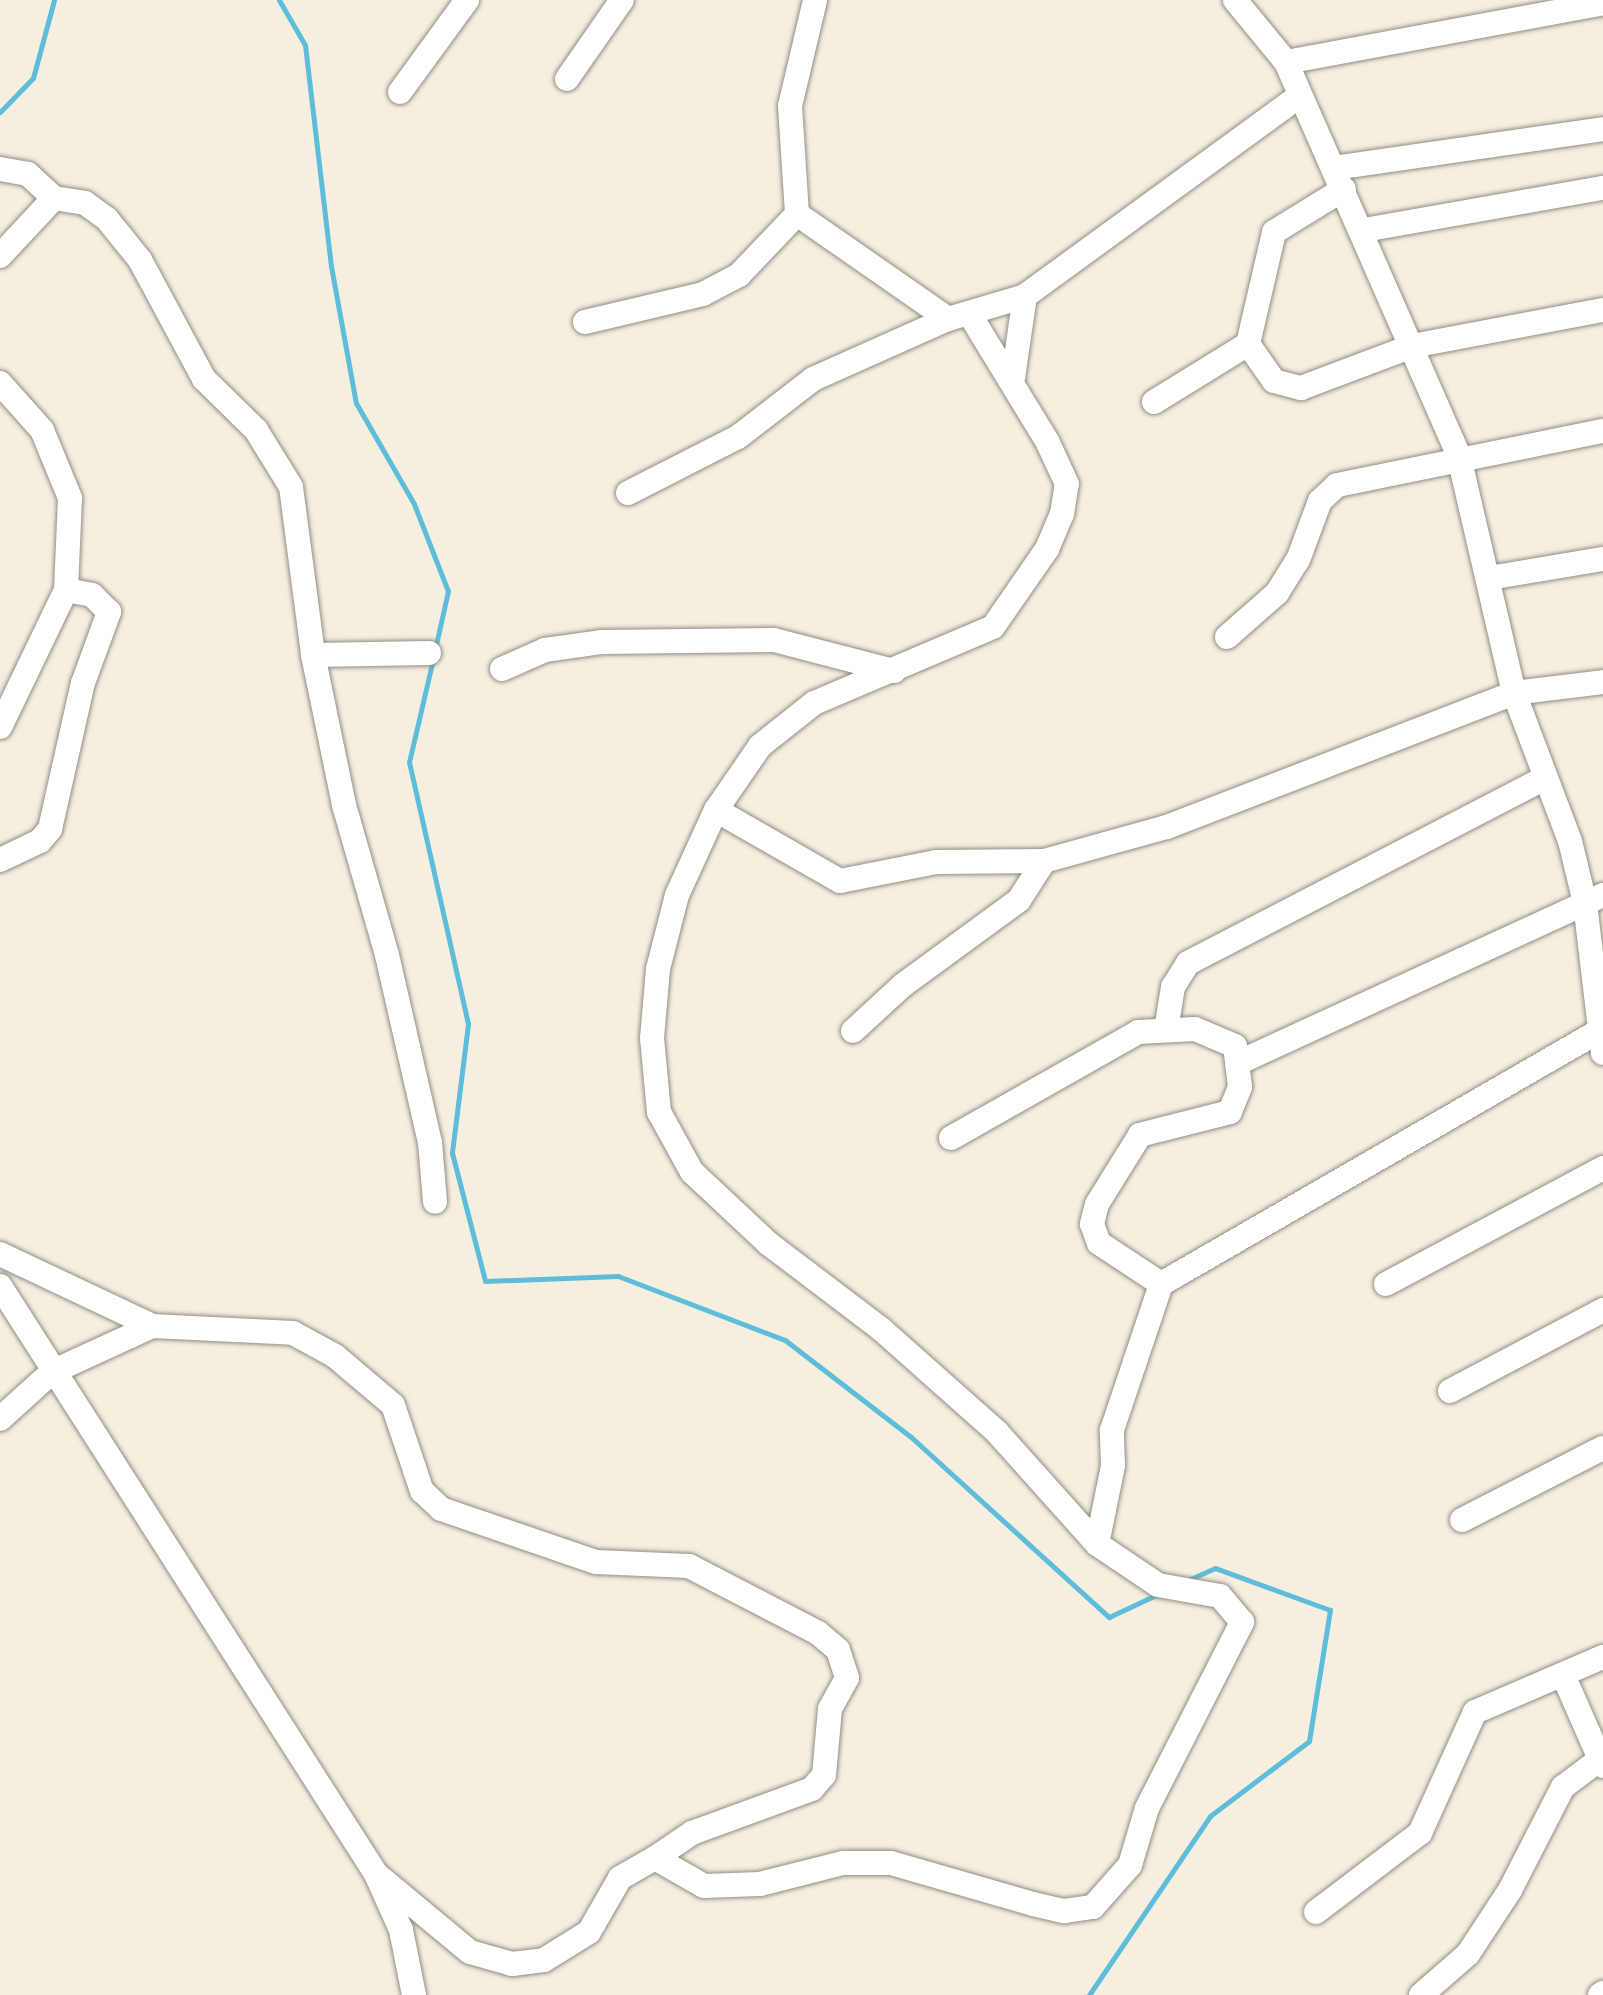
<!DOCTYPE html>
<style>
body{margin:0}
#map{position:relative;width:1603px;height:1995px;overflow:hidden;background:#f6efdf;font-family:Caveat,sans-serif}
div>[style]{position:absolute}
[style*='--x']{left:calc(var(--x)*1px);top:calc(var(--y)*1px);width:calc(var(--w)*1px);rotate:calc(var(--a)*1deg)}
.stream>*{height:5px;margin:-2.5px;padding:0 2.5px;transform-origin:2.5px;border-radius:2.5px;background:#5dbddb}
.roads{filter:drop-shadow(0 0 2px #908d85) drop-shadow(0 0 2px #908d85)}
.minor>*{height:24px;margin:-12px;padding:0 12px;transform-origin:12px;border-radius:12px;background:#fff}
span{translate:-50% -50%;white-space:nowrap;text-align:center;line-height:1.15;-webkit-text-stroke:5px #fff;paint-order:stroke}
</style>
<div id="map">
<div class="stream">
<div style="--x:279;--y:0;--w:52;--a:60"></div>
<div style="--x:305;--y:45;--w:223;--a:83.3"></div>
<div style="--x:331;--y:266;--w:139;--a:79.7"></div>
<div style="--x:356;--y:403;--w:116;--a:60.1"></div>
<div style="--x:414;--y:504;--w:93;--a:68.7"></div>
<div style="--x:448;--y:591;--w:59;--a:102.6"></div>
<div style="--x:0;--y:112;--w:47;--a:-45.9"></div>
<div style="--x:33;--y:78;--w:81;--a:-74.9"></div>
<div style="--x:433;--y:659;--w:106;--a:103.1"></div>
<div style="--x:409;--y:762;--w:269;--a:77.3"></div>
<div style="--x:468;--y:1024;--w:130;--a:97.1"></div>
<div style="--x:452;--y:1153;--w:132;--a:75.5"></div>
<div style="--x:485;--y:1281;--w:133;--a:-2.2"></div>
<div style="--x:618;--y:1276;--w:179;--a:21"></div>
<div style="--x:785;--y:1340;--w:159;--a:37.6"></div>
<div style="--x:911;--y:1437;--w:268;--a:42.3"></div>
<div style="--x:1109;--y:1617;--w:56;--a:-25.2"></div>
<div style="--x:1089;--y:1995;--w:216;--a:-55.9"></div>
<div style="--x:1210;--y:1816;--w:124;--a:-37.1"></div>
<div style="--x:1309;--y:1741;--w:133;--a:-80.9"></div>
<div style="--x:1330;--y:1610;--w:122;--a:-159.9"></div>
<div style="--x:1215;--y:1568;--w:30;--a:156"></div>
</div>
<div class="roads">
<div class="minor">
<div style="--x:1235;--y:0;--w:80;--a:50.6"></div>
<div style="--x:1286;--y:62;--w:431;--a:66.3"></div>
<div style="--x:1459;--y:457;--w:242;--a:76.9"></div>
<div style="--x:1514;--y:693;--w:158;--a:69.3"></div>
<div style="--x:1570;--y:841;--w:64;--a:76.4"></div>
<div style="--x:1585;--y:903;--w:151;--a:83.2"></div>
<div style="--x:1286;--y:62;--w:322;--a:-10.5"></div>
<div style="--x:567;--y:79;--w:96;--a:-55.2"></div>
<div style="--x:400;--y:92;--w:114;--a:-53.9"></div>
<div style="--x:1334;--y:168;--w:272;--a:-8.2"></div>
<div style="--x:0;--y:169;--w:28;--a:10"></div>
<div style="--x:28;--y:174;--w:35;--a:43"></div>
<div style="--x:797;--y:214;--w:184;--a:34.8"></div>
<div style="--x:1364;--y:230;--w:243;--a:-10"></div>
<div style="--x:0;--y:256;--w:79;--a:-47"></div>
<div style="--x:54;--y:198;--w:31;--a:9"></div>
<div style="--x:85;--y:203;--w:27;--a:36"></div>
<div style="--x:107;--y:219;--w:53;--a:51.2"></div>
<div style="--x:140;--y:260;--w:135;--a:61.7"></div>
<div style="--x:204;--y:379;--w:73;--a:44.4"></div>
<div style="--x:256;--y:430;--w:67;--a:58.4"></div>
<div style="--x:291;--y:487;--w:169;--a:82.5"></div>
<div style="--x:313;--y:655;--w:116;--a:-1"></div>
<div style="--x:585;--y:322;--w:121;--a:-13.3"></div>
<div style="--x:703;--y:294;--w:41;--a:-27.8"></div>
<div style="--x:739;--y:275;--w:84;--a:-46.4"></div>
<div style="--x:797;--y:214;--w:108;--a:-93.7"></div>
<div style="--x:790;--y:106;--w:109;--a:-76.7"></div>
<div style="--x:1248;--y:344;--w:45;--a:54.9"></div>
<div style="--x:1274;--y:381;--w:28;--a:15"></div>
<div style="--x:1301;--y:388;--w:119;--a:-20.7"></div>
<div style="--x:1412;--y:346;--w:194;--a:-10.7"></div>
<div style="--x:1013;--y:378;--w:83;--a:-81.7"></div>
<div style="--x:0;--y:383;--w:63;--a:48.2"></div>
<div style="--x:42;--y:430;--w:74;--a:67.6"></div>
<div style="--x:70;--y:498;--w:92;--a:92.5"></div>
<div style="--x:66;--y:590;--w:152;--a:115.7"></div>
<div style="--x:1154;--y:402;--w:110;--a:-31.7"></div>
<div style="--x:1248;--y:344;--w:115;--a:-76.9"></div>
<div style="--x:1274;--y:232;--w:82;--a:-31.6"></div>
<div style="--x:628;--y:493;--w:123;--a:-27"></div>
<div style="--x:738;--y:437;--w:95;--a:-37.7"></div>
<div style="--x:813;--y:379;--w:148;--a:-24"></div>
<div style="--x:948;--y:319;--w:80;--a:-16.6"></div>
<div style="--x:1025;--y:296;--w:339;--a:-36.1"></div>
<div style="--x:1489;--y:578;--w:116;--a:-9.5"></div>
<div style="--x:1227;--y:637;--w:67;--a:-41.3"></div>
<div style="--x:1277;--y:593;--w:39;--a:-58"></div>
<div style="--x:1298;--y:560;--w:63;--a:-69.6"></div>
<div style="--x:1320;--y:501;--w:23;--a:-43"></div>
<div style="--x:1337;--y:485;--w:271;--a:-11.5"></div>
<div style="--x:313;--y:655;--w:153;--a:78.3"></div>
<div style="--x:344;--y:805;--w:156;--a:74"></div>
<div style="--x:387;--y:955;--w:192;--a:77.1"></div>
<div style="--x:430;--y:1142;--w:60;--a:85.2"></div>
<div style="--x:502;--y:669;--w:47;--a:-23.8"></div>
<div style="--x:545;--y:650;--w:58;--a:-8"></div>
<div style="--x:602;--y:642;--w:172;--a:-0.7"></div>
<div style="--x:774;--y:640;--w:124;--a:14.5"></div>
<div style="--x:716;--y:810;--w:143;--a:29.8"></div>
<div style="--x:840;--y:881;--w:98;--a:-11.2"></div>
<div style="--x:936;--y:862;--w:108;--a:-0.5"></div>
<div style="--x:1044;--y:861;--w:128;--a:-15.5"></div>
<div style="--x:1167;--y:827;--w:372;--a:-21.1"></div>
<div style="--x:1514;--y:693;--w:90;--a:-7"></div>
<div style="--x:0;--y:860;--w:44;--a:-25.4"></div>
<div style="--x:40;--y:841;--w:16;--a:-50"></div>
<div style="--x:50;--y:829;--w:150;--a:-77.3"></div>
<div style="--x:83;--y:683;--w:76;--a:-69.9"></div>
<div style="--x:109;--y:612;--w:24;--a:-135"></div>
<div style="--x:92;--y:595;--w:26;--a:-169"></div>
<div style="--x:1166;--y:1030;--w:44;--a:-80.8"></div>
<div style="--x:1173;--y:987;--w:28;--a:-58"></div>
<div style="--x:1188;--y:963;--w:402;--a:-27.4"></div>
<div style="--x:853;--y:1031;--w:68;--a:-42.6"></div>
<div style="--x:903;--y:985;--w:144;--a:-36.2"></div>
<div style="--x:1019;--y:900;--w:46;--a:-57.3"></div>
<div style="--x:1242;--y:1061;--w:397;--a:-24.7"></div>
<div style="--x:951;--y:1138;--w:215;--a:-29.5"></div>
<div style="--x:1138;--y:1032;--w:57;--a:-3"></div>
<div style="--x:1195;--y:1029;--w:43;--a:23"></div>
<div style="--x:1235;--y:1046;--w:41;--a:83"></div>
<div style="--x:1240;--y:1087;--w:27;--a:112"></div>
<div style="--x:1230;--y:1112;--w:93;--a:165.7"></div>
<div style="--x:1140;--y:1135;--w:81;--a:121.9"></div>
<div style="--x:1097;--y:1204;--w:21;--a:104"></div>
<div style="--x:1092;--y:1224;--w:20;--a:70"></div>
<div style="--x:1099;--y:1243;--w:74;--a:33.5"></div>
<div style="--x:0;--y:1254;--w:168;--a:25.3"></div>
<div style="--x:152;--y:1326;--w:141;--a:2.8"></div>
<div style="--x:293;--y:1333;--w:48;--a:28.7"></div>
<div style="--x:335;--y:1356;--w:76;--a:40.2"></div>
<div style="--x:393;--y:1405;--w:91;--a:71.4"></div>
<div style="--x:422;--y:1491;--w:26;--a:43"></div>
<div style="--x:441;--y:1509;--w:164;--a:18.9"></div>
<div style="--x:596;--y:1562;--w:93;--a:2.5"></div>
<div style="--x:689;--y:1566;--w:145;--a:27.4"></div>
<div style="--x:818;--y:1633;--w:26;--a:40"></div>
<div style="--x:838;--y:1650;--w:29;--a:72"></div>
<div style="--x:847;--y:1678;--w:35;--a:119"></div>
<div style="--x:830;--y:1709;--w:66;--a:95.2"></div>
<div style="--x:824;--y:1775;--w:18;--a:131"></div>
<div style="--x:812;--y:1789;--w:128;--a:159.9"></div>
<div style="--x:692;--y:1833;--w:45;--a:146"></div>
<div style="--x:1386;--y:1284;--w:246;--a:-28.1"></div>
<div style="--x:0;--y:1286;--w:698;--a:57.4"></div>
<div style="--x:376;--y:1874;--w:61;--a:65.9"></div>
<div style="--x:401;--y:1930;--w:66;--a:78.7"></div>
<div style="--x:1450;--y:1391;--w:173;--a:-27.9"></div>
<div style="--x:0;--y:1419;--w:70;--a:-42.1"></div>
<div style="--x:52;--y:1372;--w:110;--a:-24.7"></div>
<div style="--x:1462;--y:1520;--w:158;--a:-27.1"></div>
<div style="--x:1097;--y:1544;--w:80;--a:-78.4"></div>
<div style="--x:1113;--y:1466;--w:36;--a:-92"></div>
<div style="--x:1112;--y:1430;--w:154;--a:-71.4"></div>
<div style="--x:1161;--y:1284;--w:506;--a:-30.01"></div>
<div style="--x:1564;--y:1677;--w:97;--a:66.3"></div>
<div style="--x:376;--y:1874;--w:122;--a:39.7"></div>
<div style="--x:470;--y:1952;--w:44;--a:15.9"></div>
<div style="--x:512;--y:1964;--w:32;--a:-7"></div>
<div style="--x:544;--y:1960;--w:53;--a:-31.9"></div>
<div style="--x:589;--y:1932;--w:62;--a:-60.1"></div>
<div style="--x:620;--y:1878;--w:40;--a:-29.7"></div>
<div style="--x:655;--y:1858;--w:56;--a:29.7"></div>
<div style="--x:704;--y:1886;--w:56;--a:-2"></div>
<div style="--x:760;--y:1884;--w:86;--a:-14.2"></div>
<div style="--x:843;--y:1863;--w:48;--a:0"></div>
<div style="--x:891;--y:1863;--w:148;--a:16.1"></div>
<div style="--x:1033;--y:1904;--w:32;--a:13"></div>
<div style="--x:1064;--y:1911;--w:29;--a:-8"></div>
<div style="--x:1093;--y:1907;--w:56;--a:-48.6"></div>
<div style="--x:1130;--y:1865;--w:59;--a:-73.4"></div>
<div style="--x:1147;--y:1808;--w:209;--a:-62.9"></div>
<div style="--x:1242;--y:1622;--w:34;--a:-130"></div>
<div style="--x:1220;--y:1596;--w:63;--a:-169.9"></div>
<div style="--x:1158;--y:1585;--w:73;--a:-146.1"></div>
<div style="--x:1097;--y:1544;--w:150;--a:-131.8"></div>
<div style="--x:997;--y:1432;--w:155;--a:-138.4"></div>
<div style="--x:881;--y:1329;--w:141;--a:-142.8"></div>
<div style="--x:769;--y:1244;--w:105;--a:-136.9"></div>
<div style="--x:692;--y:1172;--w:68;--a:-118.8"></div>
<div style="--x:659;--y:1112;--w:74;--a:-95.4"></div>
<div style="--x:652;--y:1038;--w:69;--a:-85"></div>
<div style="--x:658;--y:969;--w:76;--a:-75.6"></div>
<div style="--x:677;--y:895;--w:94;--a:-65.4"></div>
<div style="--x:716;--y:810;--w:78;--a:-55.5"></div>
<div style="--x:760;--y:746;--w:69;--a:-38.5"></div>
<div style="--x:814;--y:703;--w:194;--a:-23"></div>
<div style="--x:993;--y:627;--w:95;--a:-55.3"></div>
<div style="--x:1047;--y:549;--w:38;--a:-67"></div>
<div style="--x:1062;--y:514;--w:30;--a:-81"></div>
<div style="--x:1067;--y:484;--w:47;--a:-114.9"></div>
<div style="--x:1047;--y:441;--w:150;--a:-121.4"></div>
<div style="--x:1316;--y:1912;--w:131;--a:-37.2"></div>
<div style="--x:1420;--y:1833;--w:133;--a:-65.6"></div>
<div style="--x:1475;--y:1712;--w:139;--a:-23.3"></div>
<div style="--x:1421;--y:1995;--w:62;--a:-41.1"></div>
<div style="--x:1468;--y:1954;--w:77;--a:-56.7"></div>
<div style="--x:1510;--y:1890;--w:116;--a:-62.8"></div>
<div style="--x:1563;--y:1787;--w:45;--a:-36.9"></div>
<div style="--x:1600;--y:1995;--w:4;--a:-34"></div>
</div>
</div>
</div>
